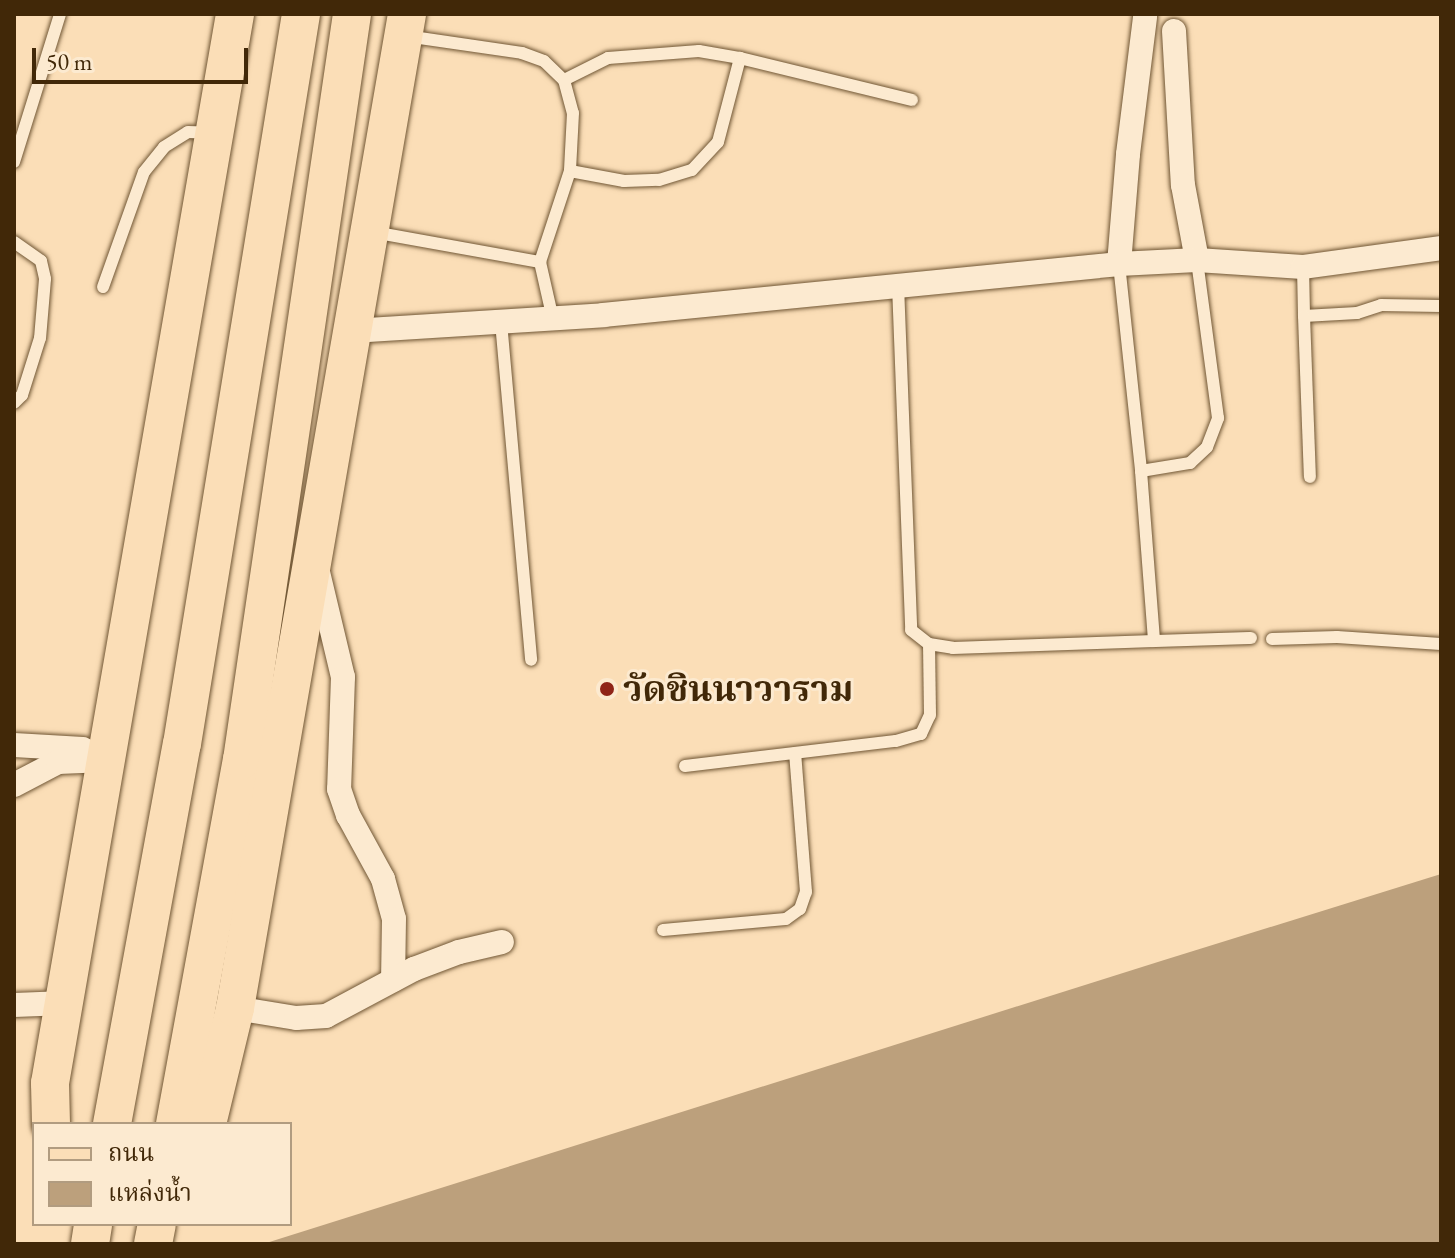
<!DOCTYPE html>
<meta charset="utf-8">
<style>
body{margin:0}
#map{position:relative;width:1455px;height:1258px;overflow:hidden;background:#fbdeb7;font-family:"EB Garamond","Noto Serif Thai",serif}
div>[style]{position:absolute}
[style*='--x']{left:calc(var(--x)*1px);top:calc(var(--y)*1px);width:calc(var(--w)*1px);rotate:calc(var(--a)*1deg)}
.water>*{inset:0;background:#bca07c}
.roads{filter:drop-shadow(0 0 2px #705634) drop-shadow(0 0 2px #705634)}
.service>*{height:12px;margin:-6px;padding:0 6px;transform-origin:6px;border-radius:6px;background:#fcead0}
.minor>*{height:24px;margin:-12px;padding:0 12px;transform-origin:12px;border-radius:12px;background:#fcead0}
.primary>*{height:38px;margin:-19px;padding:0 19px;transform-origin:19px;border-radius:19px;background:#fbdeb7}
.dots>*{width:22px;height:22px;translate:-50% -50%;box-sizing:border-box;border:4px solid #fcead0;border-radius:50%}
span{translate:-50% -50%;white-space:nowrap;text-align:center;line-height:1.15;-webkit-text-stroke:6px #fcead0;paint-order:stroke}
.poi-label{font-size:36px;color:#412808;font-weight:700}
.left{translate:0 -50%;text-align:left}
.frame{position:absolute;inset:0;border:16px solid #412808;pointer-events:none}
.legend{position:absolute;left:32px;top:1122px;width:260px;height:104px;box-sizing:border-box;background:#fcead0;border:2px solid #b19c80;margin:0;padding:10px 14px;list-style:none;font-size:24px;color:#412808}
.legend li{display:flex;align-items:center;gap:16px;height:40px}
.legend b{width:40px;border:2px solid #b19c80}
.scale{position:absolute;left:32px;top:48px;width:216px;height:36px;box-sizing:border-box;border:4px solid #412808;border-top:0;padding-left:10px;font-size:24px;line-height:28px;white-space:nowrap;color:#412808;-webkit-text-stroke:6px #fcead0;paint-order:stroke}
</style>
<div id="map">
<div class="water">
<div style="clip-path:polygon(1441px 874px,1441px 1244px,263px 1244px,1161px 961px)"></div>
</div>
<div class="roads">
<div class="service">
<div style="--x:406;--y:36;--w:117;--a:8.3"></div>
<div style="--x:522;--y:53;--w:23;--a:20"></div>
<div style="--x:544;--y:61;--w:28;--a:44"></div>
<div style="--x:564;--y:80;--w:34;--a:75"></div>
<div style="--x:573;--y:113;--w:58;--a:93"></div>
<div style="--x:564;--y:80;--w:49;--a:-26.6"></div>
<div style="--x:608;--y:58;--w:91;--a:-4.4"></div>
<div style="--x:699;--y:51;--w:42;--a:9.7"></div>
<div style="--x:14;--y:162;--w:155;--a:-72.7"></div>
<div style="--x:373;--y:232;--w:170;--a:10.2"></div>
<div style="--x:540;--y:262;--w:96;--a:-71.8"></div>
<div style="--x:570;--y:171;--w:55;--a:10.5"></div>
<div style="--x:624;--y:181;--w:35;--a:-2"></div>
<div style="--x:659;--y:180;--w:34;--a:-17"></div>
<div style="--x:692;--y:170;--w:38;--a:-47"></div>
<div style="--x:718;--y:142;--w:87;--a:-75.3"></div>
<div style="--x:740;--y:58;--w:177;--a:13.7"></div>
<div style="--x:14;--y:242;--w:33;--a:35"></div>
<div style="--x:41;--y:261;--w:18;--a:77"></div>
<div style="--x:45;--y:279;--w:59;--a:94.8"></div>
<div style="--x:40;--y:338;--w:60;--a:107.5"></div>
<div style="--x:22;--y:395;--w:11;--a:135"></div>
<div style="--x:540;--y:262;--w:58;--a:77.2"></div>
<div style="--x:1119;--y:264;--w:208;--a:83.9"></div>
<div style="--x:1141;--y:471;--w:170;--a:85.6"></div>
<div style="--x:1154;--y:641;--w:97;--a:-1.8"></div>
<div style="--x:1303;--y:267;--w:49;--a:88.8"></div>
<div style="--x:1304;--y:316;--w:53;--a:-3.2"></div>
<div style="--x:1357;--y:313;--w:25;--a:-18"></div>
<div style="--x:1381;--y:305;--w:60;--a:1"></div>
<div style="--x:898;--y:285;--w:345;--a:87.8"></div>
<div style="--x:911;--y:630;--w:23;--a:38"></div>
<div style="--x:929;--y:644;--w:24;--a:9"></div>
<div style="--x:953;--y:648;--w:201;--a:-2"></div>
<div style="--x:103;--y:287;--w:122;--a:-70.4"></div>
<div style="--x:144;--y:172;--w:32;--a:-51"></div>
<div style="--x:164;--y:147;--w:28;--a:-32"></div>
<div style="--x:188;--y:132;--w:24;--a:2"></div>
<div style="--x:1304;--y:316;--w:161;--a:87.9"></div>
<div style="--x:501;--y:322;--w:339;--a:84.9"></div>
<div style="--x:1141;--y:471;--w:50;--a:-9.3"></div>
<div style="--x:1190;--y:463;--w:23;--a:-43"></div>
<div style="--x:1207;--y:447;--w:31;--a:-69"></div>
<div style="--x:1218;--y:418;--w:159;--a:-97.6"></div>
<div style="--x:1272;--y:639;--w:65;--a:-1.8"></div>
<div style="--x:1337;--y:637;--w:104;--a:3.9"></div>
<div style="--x:685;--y:766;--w:212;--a:-6.8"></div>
<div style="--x:896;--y:741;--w:26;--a:-16"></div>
<div style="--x:921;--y:734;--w:21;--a:-65"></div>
<div style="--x:930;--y:715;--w:71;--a:-90.8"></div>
<div style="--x:663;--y:930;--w:123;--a:-5.1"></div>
<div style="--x:786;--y:919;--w:17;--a:-36"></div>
<div style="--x:800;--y:909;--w:18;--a:-71"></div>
<div style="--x:806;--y:892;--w:139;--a:-94.5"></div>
</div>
<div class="minor">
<div style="--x:1174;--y:31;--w:154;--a:86.7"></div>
<div style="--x:1183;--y:185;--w:76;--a:79.4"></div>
<div style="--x:1119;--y:264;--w:110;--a:-85.3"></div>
<div style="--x:1128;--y:154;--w:138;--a:-82.9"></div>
<div style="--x:352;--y:331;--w:252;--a:-3.6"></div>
<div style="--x:603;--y:315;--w:519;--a:-5.64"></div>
<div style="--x:1119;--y:264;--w:78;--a:-2.9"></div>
<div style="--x:1197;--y:260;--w:106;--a:3.8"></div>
<div style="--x:1303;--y:267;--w:139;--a:-7.8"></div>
<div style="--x:317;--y:568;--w:112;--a:76.6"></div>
<div style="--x:343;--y:677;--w:112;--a:92"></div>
<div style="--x:339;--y:789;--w:28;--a:71"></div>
<div style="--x:348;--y:815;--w:73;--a:61.3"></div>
<div style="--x:383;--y:879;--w:41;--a:74.6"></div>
<div style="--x:394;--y:919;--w:61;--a:90.9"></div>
<div style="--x:14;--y:745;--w:69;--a:3.3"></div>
<div style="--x:14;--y:785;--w:50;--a:-27.6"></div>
<div style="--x:58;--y:762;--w:48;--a:-2.4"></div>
<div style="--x:14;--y:1005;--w:52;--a:-2.2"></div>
<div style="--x:235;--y:1008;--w:62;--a:9.3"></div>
<div style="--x:296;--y:1018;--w:30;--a:-4"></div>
<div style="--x:326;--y:1016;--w:100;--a:-28.1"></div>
<div style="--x:414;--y:969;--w:48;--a:-20.7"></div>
<div style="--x:459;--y:952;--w:44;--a:-13.1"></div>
</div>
<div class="primary">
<div style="--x:51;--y:1124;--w:41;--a:-91.4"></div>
<div style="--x:50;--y:1083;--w:1085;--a:-80.18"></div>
<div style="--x:112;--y:1124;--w:386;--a:-79.6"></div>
<div style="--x:182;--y:744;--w:740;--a:-80.74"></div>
<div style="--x:175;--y:1124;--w:370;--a:-79.6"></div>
<div style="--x:242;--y:760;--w:754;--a:-81.61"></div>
<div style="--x:207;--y:1124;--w:119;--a:-76.4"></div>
<div style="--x:235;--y:1008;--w:1009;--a:-80.18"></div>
<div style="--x:90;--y:1244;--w:20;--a:-81"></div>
<div style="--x:153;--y:1244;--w:20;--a:-79"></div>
</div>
</div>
<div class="dots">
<div style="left:607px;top:689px;background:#8f2418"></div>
</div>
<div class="poi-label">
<span class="left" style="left:623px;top:689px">วัดชินนาวาราม</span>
</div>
<div class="frame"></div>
<ul class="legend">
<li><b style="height:10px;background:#fbdeb7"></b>ถนน</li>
<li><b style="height:22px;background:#bca07c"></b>แหล่งน้ำ</li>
</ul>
<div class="scale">50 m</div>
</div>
